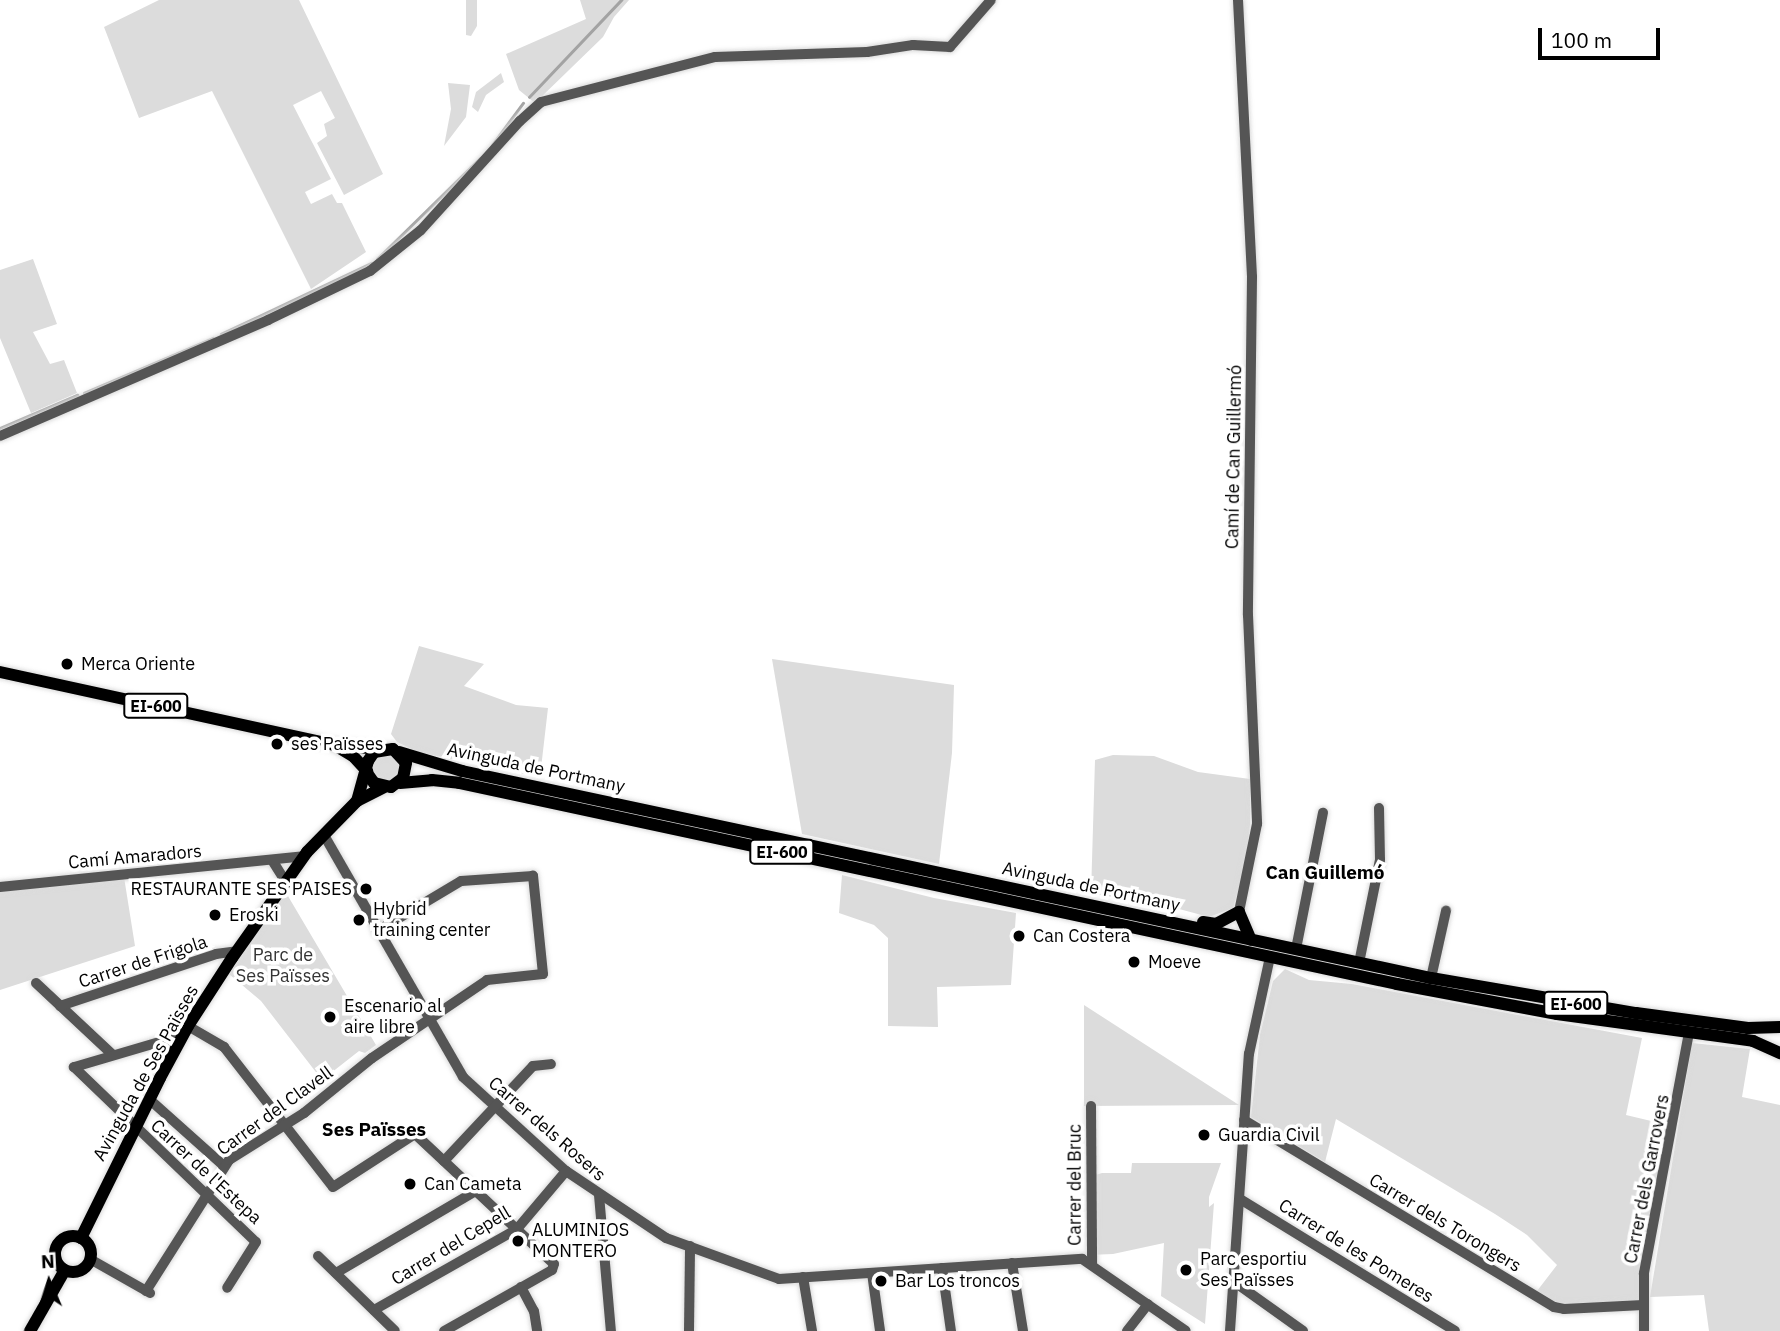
<!DOCTYPE html>
<meta charset="utf-8">
<style>
body{margin:0}
#map{position:relative;width:1780px;height:1331px;overflow:hidden;background:#fff;font-family:"IBM Plex Sans",sans-serif}
div>[style]{position:absolute}
[style*='--x']{left:calc(var(--x)*1px);top:calc(var(--y)*1px);width:calc(var(--w)*1px);rotate:calc(var(--a)*1deg)}
.green>*{inset:0;background:#dcdcdc}
.stream>*{height:2.5px;margin:-1.25px;padding:0 1.25px;transform-origin:1.25px;border-radius:1.25px;background:#a3a3a3}
.roads{filter:drop-shadow(0 0 2px #dbdbdb) drop-shadow(0 0 2px #dbdbdb)}
.minor>*{height:10px;margin:-5px;padding:0 5px;transform-origin:5px;border-radius:5px;background:#555}
.major>*{height:12px;margin:-6px;padding:0 6px;transform-origin:6px;border-radius:6px;background:#000}
.major>.ring{margin:-6px;padding:0;box-sizing:content-box;background:none;border:12px solid #000;border-radius:50%}
.dots>*{width:19px;height:19px;translate:-50% -50%;box-sizing:border-box;border:4px solid #fff;border-radius:50%}
span{translate:-50% -50%;white-space:nowrap;text-align:center;line-height:1.15;-webkit-text-stroke:7px #fff;paint-order:stroke}
.shield-label span{padding:2px 5px;background:#fff;border:2px solid;border-radius:5px;-webkit-text-stroke-width:0}
.shield-label{font-size:16px;color:#000;font-weight:700}
.street-label{font-size:18px;color:#000}
.poi-label{font-size:18px;color:#000}
.left{translate:0 -50%;text-align:left}
.right{translate:-100% -50%;text-align:right}
.park-label{font-size:18px;color:#333}
.neighbourhood-label{font-size:19px;color:#000;font-weight:700}
.north{position:absolute;left:14px;top:1247px;width:70px;height:70px;-webkit-text-stroke:5px #fff;paint-order:stroke;rotate:357deg;font-size:19px;font-weight:700;line-height:28px;text-align:center;color:#000}
.north::after{content:'';display:block;margin:auto;width:24px;height:32px;background:#000;clip-path:polygon(50% 0,100% 100%,50% 72%,0 100%)}
.scale{position:absolute;left:1538px;top:28px;width:122px;height:32px;box-sizing:border-box;border:4px solid #000;border-top:0;padding-left:9px;font-size:21px;line-height:24px;white-space:nowrap;color:#000;-webkit-text-stroke:5px #fff;paint-order:stroke}
</style>
<div id="map">
<div class="green">
<div style="clip-path:polygon(159px 0,299px 0,383px 174px,344px 195px,317px 143px,327px 136px,324px 124px,335px 118px,321px 91px,293px 105px,331px 179px,305px 192px,311px 204px,332px 194px,337px 203px,342px 203px,366px 252px,311px 289px,212px 91px,139px 118px,104px 27px)"></div>
<div style="clip-path:polygon(466px 0,477px 0,477px 26px,471px 36px,466px 35px)"></div>
<div style="clip-path:polygon(580px 0,629px 0,614px 17px,603px 37px,535px 103px,519px 90px,506px 54px,586px 19px)"></div>
<div style="clip-path:polygon(501px 73px,504px 82px,486px 95px,478px 112px,472px 107px,476px 92px)"></div>
<div style="clip-path:polygon(448px 83px,470px 85px,466px 117px,444px 146px,451px 109px)"></div>
<div style="clip-path:polygon(33px 259px,57px 324px,33px 332px,50px 364px,64px 360px,77px 393px,31px 413px,0 338px,0 270px)"></div>
<div style="clip-path:polygon(419px 646px,484px 664px,464px 686px,516px 705px,548px 708px,540px 777px,418px 752px,397px 742px,391px 734px)"></div>
<div style="clip-path:polygon(772px 659px,954px 685px,952px 753px,939px 864px,802px 834px)"></div>
<div style="clip-path:polygon(391px 754px,400px 764px,398px 777px,385px 783px,373px 774px,372px 764px,378px 756px)"></div>
<div style="clip-path:polygon(1113px 755px,1154px 756px,1198px 772px,1250px 779px,1250px 825px,1245px 867px,1233px 908px,1209px 917px,1153px 902px,1091px 894px,1095px 760px)"></div>
<div style="clip-path:polygon(842px 875px,934px 898px,1016px 913px,1011px 985px,937px 987px,938px 1027px,888px 1026px,888px 938px,874px 925px,839px 913px)"></div>
<div style="clip-path:polygon(124px 877px,135px 946px,0 990px,0 889px)"></div>
<div style="clip-path:polygon(285px 891px,376px 1045px,365px 1053px,359px 1051px,322px 1080px,261px 1001px,229px 974px)"></div>
<div style="clip-path:polygon(1285px 969px,1309px 980px,1352px 984px,1642px 1038px,1626px 1115px,1668px 1125px,1640px 1271px,1639px 1300px,1561px 1305px,1537px 1291px,1557px 1265px,1527px 1235px,1495px 1214px,1336px 1119px,1325px 1162px,1251px 1117px,1260px 1035px,1273px 981px)"></div>
<div style="clip-path:polygon(1084px 1005px,1239px 1105px,1084px 1106px)"></div>
<div style="clip-path:polygon(1692px 1043px,1750px 1049px,1742px 1097px,1780px 1105px,1780px 1331px,1709px 1331px,1704px 1295px,1650px 1297px)"></div>
<div style="clip-path:polygon(1132px 1163px,1221px 1163px,1209px 1197px,1209px 1207px,1214px 1203px,1205px 1324px,1161px 1296px,1164px 1243px,1113px 1254px,1088px 1255px,1089px 1177px,1102px 1173px,1131px 1173px)"></div>
</div>
<div class="stream">
<div style="--x:529;--y:97;--w:134;--a:-46.5"></div>
<div style="--x:492;--y:145;--w:52;--a:-53.6"></div>
<div style="--x:377;--y:259;--w:144;--a:-44.4"></div>
<div style="--x:221;--y:334;--w:166;--a:-25.3"></div>
<div style="--x:84;--y:393;--w:140;--a:-23.1"></div>
<div style="--x:0;--y:428;--w:84;--a:-23.2"></div>
</div>
<div class="roads">
<div class="minor">
<div style="--x:1238;--y:0;--w:277;--a:87.1"></div>
<div style="--x:1252;--y:277;--w:338;--a:90.7"></div>
<div style="--x:1248;--y:615;--w:209;--a:87.5"></div>
<div style="--x:1257;--y:824;--w:90;--a:101.6"></div>
<div style="--x:0;--y:436;--w:292;--a:-23.4"></div>
<div style="--x:268;--y:320;--w:113;--a:-25.7"></div>
<div style="--x:370;--y:271;--w:65;--a:-38.8"></div>
<div style="--x:421;--y:230;--w:147;--a:-47.8"></div>
<div style="--x:520;--y:121;--w:28;--a:-42"></div>
<div style="--x:541;--y:102;--w:180;--a:-14.5"></div>
<div style="--x:715;--y:57;--w:152;--a:-1.9"></div>
<div style="--x:867;--y:52;--w:47;--a:-8.7"></div>
<div style="--x:913;--y:45;--w:37;--a:3"></div>
<div style="--x:950;--y:47;--w:62;--a:-48.9"></div>
<div style="--x:324;--y:835;--w:279;--a:60.1"></div>
<div style="--x:463;--y:1077;--w:139;--a:42.4"></div>
<div style="--x:566;--y:1171;--w:120;--a:33.8"></div>
<div style="--x:666;--y:1238;--w:120;--a:19.9"></div>
<div style="--x:779;--y:1279;--w:304;--a:-3.8"></div>
<div style="--x:1082;--y:1259;--w:126;--a:34.7"></div>
<div style="--x:272;--y:860;--w:25;--a:58"></div>
<div style="--x:0;--y:887;--w:305;--a:-5.8"></div>
<div style="--x:1296;--y:949;--w:139;--a:-78.8"></div>
<div style="--x:1359;--y:963;--w:105;--a:-78.5"></div>
<div style="--x:1380;--y:860;--w:52;--a:-91.1"></div>
<div style="--x:1431;--y:978;--w:69;--a:-77.4"></div>
<div style="--x:36;--y:983;--w:105;--a:43.1"></div>
<div style="--x:60;--y:1006;--w:164;--a:-18.4"></div>
<div style="--x:216;--y:954;--w:21;--a:-8"></div>
<div style="--x:188;--y:1026;--w:42;--a:30.3"></div>
<div style="--x:224;--y:1047;--w:177;--a:52.1"></div>
<div style="--x:333;--y:1187;--w:98;--a:-32.9"></div>
<div style="--x:415;--y:1134;--w:190;--a:43.1"></div>
<div style="--x:554;--y:1264;--w:6;--a:108"></div>
<div style="--x:552;--y:1270;--w:124;--a:150.5"></div>
<div style="--x:183;--y:1035;--w:114;--a:163.6"></div>
<div style="--x:74;--y:1067;--w:252;--a:43.9"></div>
<div style="--x:256;--y:1242;--w:54;--a:122.2"></div>
<div style="--x:149;--y:1099;--w:101;--a:41.8"></div>
<div style="--x:1091;--y:1106;--w:157;--a:89.6"></div>
<div style="--x:1244;--y:1120;--w:362;--a:31.1"></div>
<div style="--x:1554;--y:1307;--w:10;--a:11"></div>
<div style="--x:1564;--y:1309;--w:79;--a:-2.9"></div>
<div style="--x:444;--y:1161;--w:130;--a:-46.9"></div>
<div style="--x:533;--y:1066;--w:18;--a:-6"></div>
<div style="--x:599;--y:1195;--w:137;--a:85"></div>
<div style="--x:1240;--y:1199;--w:252;--a:31.5"></div>
<div style="--x:318;--y:1256;--w:107;--a:44.2"></div>
<div style="--x:90;--y:1259;--w:69;--a:29.5"></div>
<div style="--x:1012;--y:1263;--w:69;--a:80.8"></div>
<div style="--x:942;--y:1268;--w:64;--a:81.9"></div>
<div style="--x:336;--y:1273;--w:162;--a:-30.4"></div>
<div style="--x:872;--y:1273;--w:59;--a:82.1"></div>
<div style="--x:803;--y:1277;--w:55;--a:80.5"></div>
<div style="--x:1233;--y:1281;--w:86;--a:35.5"></div>
<div style="--x:521;--y:1287;--w:27;--a:62"></div>
<div style="--x:534;--y:1311;--w:20;--a:81"></div>
<div style="--x:146;--y:1291;--w:155;--a:-57.6"></div>
<div style="--x:229;--y:1160;--w:89;--a:-32.1"></div>
<div style="--x:304;--y:1113;--w:87;--a:-39"></div>
<div style="--x:372;--y:1058;--w:139;--a:-34.1"></div>
<div style="--x:487;--y:980;--w:56;--a:-6.1"></div>
<div style="--x:543;--y:974;--w:99;--a:-95.8"></div>
<div style="--x:533;--y:876;--w:72;--a:176"></div>
<div style="--x:461;--y:881;--w:98;--a:149.2"></div>
<div style="--x:374;--y:1310;--w:164;--a:-29.5"></div>
<div style="--x:517;--y:1229;--w:76;--a:-49.8"></div>
<div style="--x:689;--y:1331;--w:85;--a:-89.3"></div>
<div style="--x:1127;--y:1331;--w:34;--a:-52"></div>
<div style="--x:1230;--y:1331;--w:278;--a:-86.1"></div>
<div style="--x:1249;--y:1054;--w:99;--a:-77.8"></div>
<div style="--x:1644;--y:1331;--w:58;--a:-90"></div>
<div style="--x:1644;--y:1273;--w:244;--a:-79.4"></div>
</div>
<div class="major">
<div style="--x:0;--y:672;--w:343;--a:12.3"></div>
<div style="--x:335;--y:745;--w:45;--a:5.1"></div>
<div style="--x:338;--y:747;--w:17;--a:31"></div>
<div style="--x:353;--y:756;--w:21;--a:47"></div>
<div style="--x:399;--y:752;--w:66;--a:16.8"></div>
<div style="--x:462;--y:771;--w:991;--a:12.06"></div>
<div style="--x:1431;--y:978;--w:208;--a:9.7"></div>
<div style="--x:1636;--y:1013;--w:113;--a:7.6"></div>
<div style="--x:1748;--y:1028;--w:32;--a:-2"></div>
<div style="--x:400;--y:783;--w:32;--a:-5"></div>
<div style="--x:432;--y:780;--w:27;--a:6"></div>
<div style="--x:459;--y:783;--w:959;--a:12.09"></div>
<div style="--x:1397;--y:984;--w:163;--a:10.6"></div>
<div style="--x:1557;--y:1014;--w:198;--a:7.8"></div>
<div style="--x:1753;--y:1041;--w:30;--a:24"></div>
<div style="--x:357;--y:801;--w:41;--a:-74.6"></div>
<div style="--x:368;--y:761;--w:11;--a:-56"></div>
<div style="--x:374;--y:752;--w:19;--a:-9"></div>
<div style="--x:393;--y:749;--w:19;--a:47"></div>
<div style="--x:406;--y:763;--w:15;--a:101"></div>
<div style="--x:403;--y:778;--w:15;--a:143"></div>
<div style="--x:391;--y:787;--w:17;--a:-167"></div>
<div style="--x:374;--y:783;--w:12;--a:-125"></div>
<div style="--x:1203;--y:922;--w:13;--a:9"></div>
<div style="--x:1216;--y:924;--w:26;--a:-28"></div>
<div style="--x:1239;--y:912;--w:30;--a:67"></div>
<div class="ring" style="left:55px;top:1236px;width:24px;height:24px"></div>
<div style="--x:81;--y:1238;--w:178;--a:-63.7"></div>
<div style="--x:160;--y:1078;--w:59;--a:-61.7"></div>
<div style="--x:188;--y:1026;--w:81;--a:-57.1"></div>
<div style="--x:232;--y:958;--w:130;--a:-54.7"></div>
<div style="--x:307;--y:852;--w:71;--a:-45.6"></div>
<div style="--x:357;--y:801;--w:31;--a:-27"></div>
<div style="--x:30;--y:1331;--w:70;--a:-60.2"></div>
</div>
</div>
<div class="dots">
<div style="left:67px;top:664px;background:#000"></div>
<div style="left:277px;top:744px;background:#000"></div>
<div style="left:366px;top:889px;background:#000"></div>
<div style="left:215px;top:915px;background:#000"></div>
<div style="left:359px;top:920px;background:#000"></div>
<div style="left:1019px;top:936px;background:#000"></div>
<div style="left:1134px;top:962px;background:#000"></div>
<div style="left:330px;top:1017px;background:#000"></div>
<div style="left:1204px;top:1135px;background:#000"></div>
<div style="left:410px;top:1184px;background:#000"></div>
<div style="left:518px;top:1241px;background:#000"></div>
<div style="left:1186px;top:1270px;background:#000"></div>
<div style="left:881px;top:1281px;background:#000"></div>
</div>
<div class="shield-label">
<span style="left:156px;top:706px">EI-600</span>
<span style="left:782px;top:852px">EI-600</span>
<span style="left:1576px;top:1004px">EI-600</span>
</div>
<div class="street-label">
<span style="left:1234px;top:457px;rotate:-89deg">Camí de Can Guillermó</span>
<span style="left:536px;top:768px;rotate:12deg">Avinguda de Portmany</span>
<span style="left:135px;top:857px;rotate:-5deg">Camí Amaradors</span>
<span style="left:1091px;top:887px;rotate:12deg">Avinguda de Portmany</span>
<span style="left:143px;top:962px;rotate:-18deg">Carrer de Frigola</span>
<span style="left:146px;top:1073px;rotate:-61deg">Avinguda de Ses Païsses</span>
<span style="left:275px;top:1111px;rotate:-36deg">Carrer del Clavell</span>
<span style="left:547px;top:1129px;rotate:41deg">Carrer dels Rosers</span>
<span style="left:206px;top:1172px;rotate:43deg">Carrer de l'Estepa</span>
<span style="left:1647px;top:1179px;rotate:-79deg">Carrer dels Garrovers</span>
<span style="left:1075px;top:1185px;rotate:-90deg">Carrer del Bruc</span>
<span style="left:1445px;top:1223px;rotate:31deg">Carrer dels Torongers</span>
<span style="left:451px;top:1246px;rotate:-31deg">Carrer del Cepell</span>
<span style="left:1356px;top:1251px;rotate:32deg">Carrer de les Pomeres</span>
</div>
<div class="poi-label">
<span class="left" style="left:81px;top:664px">Merca Oriente</span>
<span class="left" style="left:291px;top:744px">ses Païsses</span>
<span class="right" style="left:352px;top:889px">RESTAURANTE SES PAISES</span>
<span class="left" style="left:373px;top:920px">Hybrid<br>training center</span>
<span class="left" style="left:229px;top:915px">Eroski</span>
<span class="left" style="left:1033px;top:936px">Can Costera</span>
<span class="left" style="left:1148px;top:962px">Moeve</span>
<span class="left" style="left:344px;top:1017px">Escenario al<br>aire libre</span>
<span class="left" style="left:1218px;top:1135px">Guardia Civil</span>
<span class="left" style="left:424px;top:1184px">Can Cameta</span>
<span class="left" style="left:532px;top:1241px">ALUMINIOS<br>MONTERO</span>
<span class="left" style="left:1200px;top:1270px">Parc esportiu<br>Ses Païsses</span>
<span class="left" style="left:895px;top:1281px">Bar Los troncos</span>
</div>
<div class="park-label">
<span style="left:283px;top:966px">Parc de<br>Ses Païsses</span>
</div>
<div class="neighbourhood-label">
<span style="left:1325px;top:873px">Can Guillemó</span>
<span style="left:374px;top:1130px">Ses Païsses</span>
</div>
<div class="north">N</div>
<div class="scale">100 m</div>
</div>
